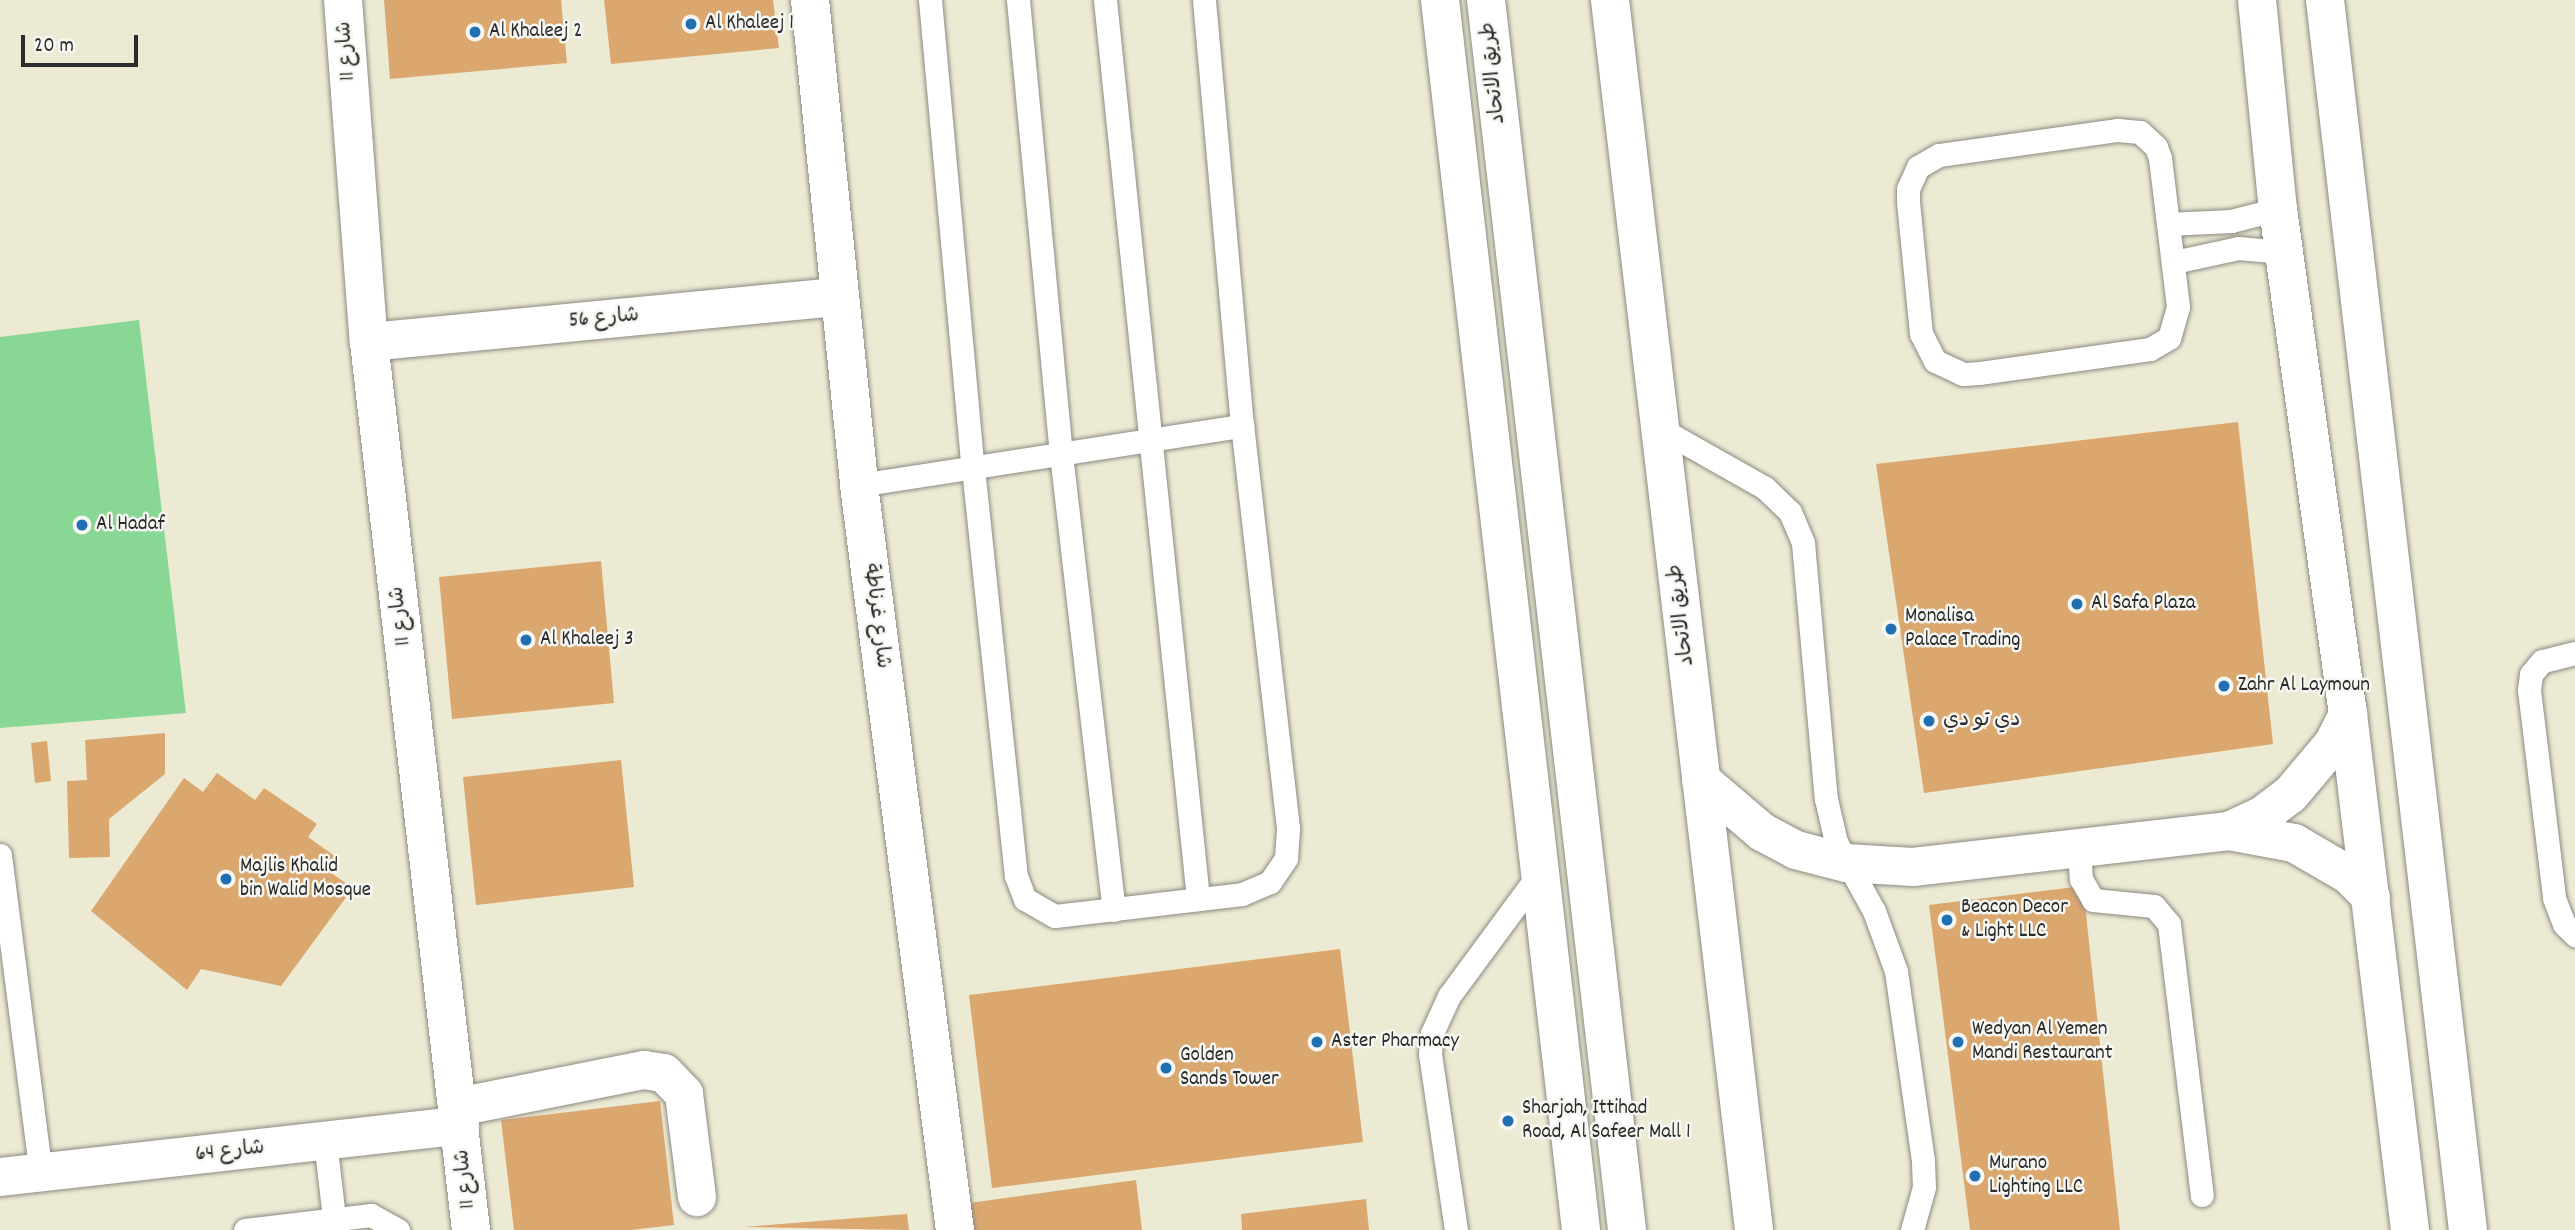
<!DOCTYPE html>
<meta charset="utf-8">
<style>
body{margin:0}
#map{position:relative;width:2575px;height:1230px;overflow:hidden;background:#edead4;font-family:Dekko,"Playpen Sans Arabic",sans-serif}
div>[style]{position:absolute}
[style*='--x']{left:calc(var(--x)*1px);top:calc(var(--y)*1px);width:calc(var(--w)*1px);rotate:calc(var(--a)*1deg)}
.green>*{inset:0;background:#89d795}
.building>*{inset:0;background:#daa76f}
.roads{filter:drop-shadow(0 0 2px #8c8a80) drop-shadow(0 0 2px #8c8a80)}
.lane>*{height:23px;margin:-11.5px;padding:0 11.5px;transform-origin:11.5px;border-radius:11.5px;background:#fff}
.street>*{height:38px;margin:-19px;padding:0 19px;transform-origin:19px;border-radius:19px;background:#fff}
.secondary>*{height:38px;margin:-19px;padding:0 19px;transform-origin:19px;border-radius:19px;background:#fff}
.primary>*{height:38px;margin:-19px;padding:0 19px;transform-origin:19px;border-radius:19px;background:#fff}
.highway>*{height:38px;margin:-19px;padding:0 19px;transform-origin:19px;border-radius:19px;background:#fff}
.dots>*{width:19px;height:19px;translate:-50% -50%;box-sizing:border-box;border:4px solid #f6f6f2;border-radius:50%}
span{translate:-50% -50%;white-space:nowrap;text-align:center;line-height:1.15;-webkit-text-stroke:5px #f6f6f2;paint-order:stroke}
.poi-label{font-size:21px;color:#2b2b2b}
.left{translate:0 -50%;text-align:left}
.street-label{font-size:21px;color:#2b2b2b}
.scale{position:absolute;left:21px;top:35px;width:117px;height:32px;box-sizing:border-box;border:4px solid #2b2b2b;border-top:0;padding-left:9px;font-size:21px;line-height:24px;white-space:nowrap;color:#2b2b2b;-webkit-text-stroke:5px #f6f6f2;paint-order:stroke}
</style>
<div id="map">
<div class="green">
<div style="clip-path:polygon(139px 320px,186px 713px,0 728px,0 337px)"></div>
</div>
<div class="building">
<div style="clip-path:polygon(384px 0,561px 0,567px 63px,390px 79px)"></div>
<div style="clip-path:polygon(604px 0,773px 0,779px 48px,611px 64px)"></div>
<div style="clip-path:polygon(2238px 422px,2273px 744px,1924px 793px,1876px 464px)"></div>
<div style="clip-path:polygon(601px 561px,614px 703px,452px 719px,439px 577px)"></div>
<div style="clip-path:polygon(165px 733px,165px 774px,109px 819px,110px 857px,69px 858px,67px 781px,87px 780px,85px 740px)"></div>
<div style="clip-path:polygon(47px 741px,51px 781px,35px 783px,31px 743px)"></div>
<div style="clip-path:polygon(621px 760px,634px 887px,476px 905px,463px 777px)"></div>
<div style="clip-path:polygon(217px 773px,255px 800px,264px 788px,317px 824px,308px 837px,336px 857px,327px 870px,353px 888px,281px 986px,201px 969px,187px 990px,91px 911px,184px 778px,203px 792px)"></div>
<div style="clip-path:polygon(2083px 886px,2120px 1230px,1970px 1230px,1929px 905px)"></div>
<div style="clip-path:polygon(1340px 949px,1363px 1142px,992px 1188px,969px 995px)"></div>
<div style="clip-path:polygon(660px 1101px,674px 1225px,631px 1230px,514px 1230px,501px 1120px)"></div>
<div style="clip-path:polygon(1136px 1180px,1142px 1230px,972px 1230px,969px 1203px)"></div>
<div style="clip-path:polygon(1366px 1199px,1369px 1230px,1242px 1230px,1241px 1214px)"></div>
<div style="clip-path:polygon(907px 1214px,909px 1230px,744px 1227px)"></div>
</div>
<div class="roads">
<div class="lane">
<div style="--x:930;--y:0;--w:470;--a:84.8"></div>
<div style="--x:973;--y:468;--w:410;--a:84"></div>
<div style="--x:1016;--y:876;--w:25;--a:69"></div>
<div style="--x:1025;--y:899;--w:34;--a:30"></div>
<div style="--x:1055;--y:916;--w:188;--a:-6.7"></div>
<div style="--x:1242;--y:894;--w:30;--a:-23"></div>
<div style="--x:1270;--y:882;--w:29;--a:-56"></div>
<div style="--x:1286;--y:858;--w:30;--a:-86"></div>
<div style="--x:1288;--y:828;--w:405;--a:-96.5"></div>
<div style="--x:1242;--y:426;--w:428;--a:-95.1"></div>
<div style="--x:1018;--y:0;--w:456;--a:84.6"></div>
<div style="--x:1061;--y:454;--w:459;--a:83.4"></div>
<div style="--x:1105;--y:0;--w:904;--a:84.09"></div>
<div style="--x:2117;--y:130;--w:23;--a:5"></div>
<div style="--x:2140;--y:132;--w:22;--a:43"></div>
<div style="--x:2156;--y:147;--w:12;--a:70"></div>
<div style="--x:2160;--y:158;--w:150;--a:83.1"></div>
<div style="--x:2178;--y:307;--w:32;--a:106"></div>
<div style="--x:2169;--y:338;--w:22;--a:150"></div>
<div style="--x:2150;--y:349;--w:173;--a:172"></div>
<div style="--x:1979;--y:373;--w:16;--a:176"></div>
<div style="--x:1963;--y:374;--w:31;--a:-155"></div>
<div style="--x:1935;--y:361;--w:30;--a:-117"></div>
<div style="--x:1921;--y:334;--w:134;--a:-95.6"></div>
<div style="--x:1908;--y:201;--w:12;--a:-90"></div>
<div style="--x:1908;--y:189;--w:24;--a:-66"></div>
<div style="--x:1918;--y:167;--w:24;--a:-30"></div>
<div style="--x:1939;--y:155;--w:180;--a:-8"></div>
<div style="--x:2168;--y:224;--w:63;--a:-2.7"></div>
<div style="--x:2231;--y:221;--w:49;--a:-14.3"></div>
<div style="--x:2174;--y:262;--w:66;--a:-12.3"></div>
<div style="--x:2238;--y:248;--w:46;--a:5"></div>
<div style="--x:1659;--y:428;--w:122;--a:29.5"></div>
<div style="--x:1765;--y:488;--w:35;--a:44"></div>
<div style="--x:1790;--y:512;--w:34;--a:67"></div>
<div style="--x:1803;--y:543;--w:257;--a:84.9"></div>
<div style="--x:1826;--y:799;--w:44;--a:76.9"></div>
<div style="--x:1836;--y:842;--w:79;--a:61.2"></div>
<div style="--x:1874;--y:911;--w:64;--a:69.9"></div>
<div style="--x:1896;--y:971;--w:192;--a:81.9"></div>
<div style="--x:1923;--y:1161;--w:26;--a:88"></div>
<div style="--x:1924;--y:1187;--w:45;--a:105.6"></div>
<div style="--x:859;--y:485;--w:388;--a:-8.8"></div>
<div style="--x:2575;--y:653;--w:34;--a:166"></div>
<div style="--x:2542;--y:661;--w:17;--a:130"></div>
<div style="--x:2531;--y:674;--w:16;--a:97"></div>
<div style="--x:2529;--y:690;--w:209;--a:83.1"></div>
<div style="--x:2554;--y:898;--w:28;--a:69"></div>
<div style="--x:2564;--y:924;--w:16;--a:45"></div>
<div style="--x:2079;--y:845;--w:34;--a:87"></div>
<div style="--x:2081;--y:879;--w:24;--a:60"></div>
<div style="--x:2093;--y:900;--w:61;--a:5.6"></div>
<div style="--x:2154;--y:906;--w:23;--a:50"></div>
<div style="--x:2169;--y:924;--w:273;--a:83.1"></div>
<div style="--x:0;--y:855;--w:321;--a:82.7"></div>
<div style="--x:325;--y:1141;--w:78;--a:83.3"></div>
<div style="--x:245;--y:1230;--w:127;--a:-6.8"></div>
<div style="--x:371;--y:1215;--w:31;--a:29"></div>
<div style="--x:1456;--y:1230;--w:178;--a:-98.4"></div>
<div style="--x:1430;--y:1054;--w:21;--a:-85"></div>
<div style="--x:1432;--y:1033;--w:41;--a:-65.3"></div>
<div style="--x:1449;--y:996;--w:152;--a:-53.6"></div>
</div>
<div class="street">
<div style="--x:343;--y:0;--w:343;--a:85.7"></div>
<div style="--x:369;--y:342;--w:894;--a:83.45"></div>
<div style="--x:810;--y:0;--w:487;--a:84.2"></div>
<div style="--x:859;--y:485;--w:751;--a:82.66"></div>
<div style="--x:369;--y:342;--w:471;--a:-5.5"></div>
<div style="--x:2229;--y:831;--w:38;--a:-25"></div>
<div style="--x:2263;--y:815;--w:34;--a:-37"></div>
<div style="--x:2290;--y:795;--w:67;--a:-49.9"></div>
<div style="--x:2333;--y:744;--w:34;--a:-63"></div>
<div style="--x:1846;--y:863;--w:67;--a:3.4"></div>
<div style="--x:1913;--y:867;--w:318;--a:-6.5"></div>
<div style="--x:2229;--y:831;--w:66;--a:10.5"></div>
<div style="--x:2294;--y:843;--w:64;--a:30.2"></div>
<div style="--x:2349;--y:875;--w:31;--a:45"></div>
<div style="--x:458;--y:1107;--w:190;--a:-11.3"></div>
<div style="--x:644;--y:1070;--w:20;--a:9"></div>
<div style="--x:664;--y:1073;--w:29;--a:46"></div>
<div style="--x:684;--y:1094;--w:104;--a:82.8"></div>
<div style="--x:0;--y:1177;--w:463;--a:-6.4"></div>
</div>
<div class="secondary">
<div style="--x:2257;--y:0;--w:210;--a:84.3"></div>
<div style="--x:2278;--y:209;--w:510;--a:82.11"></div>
<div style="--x:2348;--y:714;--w:520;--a:83.15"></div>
<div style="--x:2325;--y:0;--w:1238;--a:83.37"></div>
</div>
<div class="primary">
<div style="--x:1440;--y:0;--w:1238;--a:83.46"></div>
</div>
<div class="highway">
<div style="--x:1486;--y:0;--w:1238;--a:83.46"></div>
<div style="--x:1610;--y:0;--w:1238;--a:83.32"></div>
<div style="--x:1701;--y:780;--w:80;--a:40.4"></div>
<div style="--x:1762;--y:832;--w:38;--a:28"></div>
<div style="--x:1796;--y:850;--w:52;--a:14.6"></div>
</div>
</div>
<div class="dots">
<div style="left:691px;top:24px;background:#1f6fb2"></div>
<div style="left:475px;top:32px;background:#1f6fb2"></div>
<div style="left:82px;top:525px;background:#1f6fb2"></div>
<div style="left:2077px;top:604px;background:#1f6fb2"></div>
<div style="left:1891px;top:629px;background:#1f6fb2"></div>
<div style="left:526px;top:640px;background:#1f6fb2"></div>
<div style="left:2224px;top:686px;background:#1f6fb2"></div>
<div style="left:1929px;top:721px;background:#1f6fb2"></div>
<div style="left:226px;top:879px;background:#1f6fb2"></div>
<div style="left:1947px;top:920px;background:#1f6fb2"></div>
<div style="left:1317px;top:1042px;background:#1f6fb2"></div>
<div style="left:1958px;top:1042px;background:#1f6fb2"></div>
<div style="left:1166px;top:1068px;background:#1f6fb2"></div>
<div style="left:1508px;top:1121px;background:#1f6fb2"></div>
<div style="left:1975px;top:1176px;background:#1f6fb2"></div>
</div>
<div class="poi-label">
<span class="left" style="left:705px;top:24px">Al Khaleej 1</span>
<span class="left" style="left:489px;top:32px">Al Khaleej 2</span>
<span class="left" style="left:96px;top:525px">Al Hadaf</span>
<span class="left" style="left:2091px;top:604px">Al Safa Plaza</span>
<span class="left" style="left:1905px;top:629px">Monalisa<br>Palace Trading</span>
<span class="left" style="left:540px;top:640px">Al Khaleej 3</span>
<span class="left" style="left:2238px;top:686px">Zahr Al Laymoun</span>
<span class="left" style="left:1943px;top:721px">دي تو دي</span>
<span class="left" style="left:240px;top:879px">Majlis Khalid<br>bin Walid Mosque</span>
<span class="left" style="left:1961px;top:920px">Beacon Decor<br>&amp; Light LLC</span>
<span class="left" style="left:1972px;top:1042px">Wedyan Al Yemen<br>Mandi Restaurant</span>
<span class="left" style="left:1331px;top:1042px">Aster Pharmacy</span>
<span class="left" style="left:1180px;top:1068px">Golden<br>Sands Tower</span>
<span class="left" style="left:1522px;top:1121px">Sharjah, Ittihad<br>Road, Al Safeer Mall 1</span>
<span class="left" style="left:1989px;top:1176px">Murano<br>Lighting LLC</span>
</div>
<div class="street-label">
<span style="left:347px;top:51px;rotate:-94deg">شارع 11</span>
<span style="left:1494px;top:73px;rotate:-96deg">طريق الاتحاد</span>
<span style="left:604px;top:319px;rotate:-5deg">شارع 56</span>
<span style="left:1682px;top:615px;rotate:-97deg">طريق الاتحاد</span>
<span style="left:401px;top:616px;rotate:-97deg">شارع 11</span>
<span style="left:876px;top:616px;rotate:83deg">شارع غرناطة</span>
<span style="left:230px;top:1152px;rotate:-6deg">شارع 64</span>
<span style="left:466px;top:1179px;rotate:-96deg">شارع 11</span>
</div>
<div class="scale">20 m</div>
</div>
